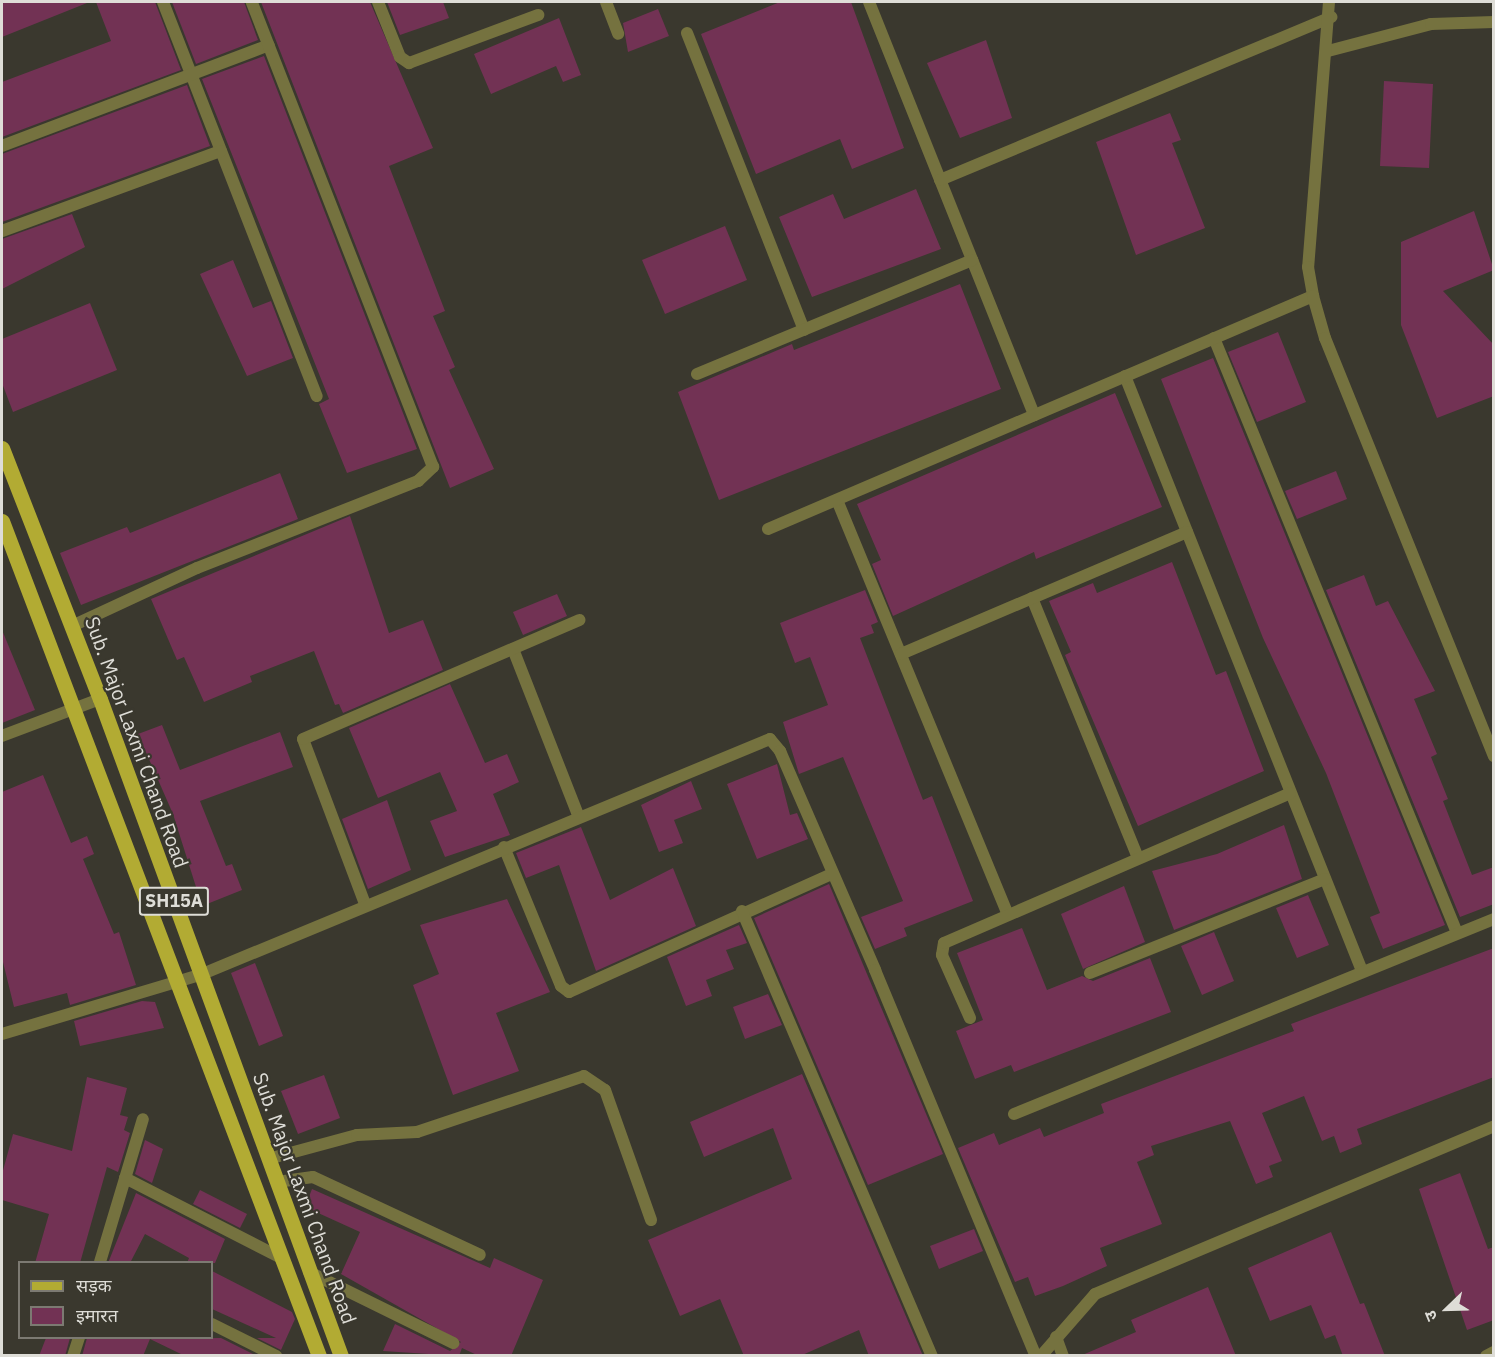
<!DOCTYPE html>
<meta charset="utf-8">
<style>
body{margin:0}
#map{position:relative;width:1495px;height:1357px;overflow:hidden;background:#3a382e;font-family:"IBM Plex Sans","Noto Sans Devanagari",sans-serif}
div>[style]{position:absolute}
[style*='--x']{left:calc(var(--x)*1px);top:calc(var(--y)*1px);width:calc(var(--w)*1px);rotate:calc(var(--a)*1deg)}
.building>*{inset:0;background:#723254}
.service>*{height:12px;margin:-6px;padding:0 6px;transform-origin:6px;border-radius:6px;background:#75723f}
.minor>*{height:12px;margin:-6px;padding:0 6px;transform-origin:6px;border-radius:6px;background:#75723f}
.tertiary>*{height:12px;margin:-6px;padding:0 6px;transform-origin:6px;border-radius:6px;background:#75723f}
.primary>*{height:15px;margin:-7.5px;padding:0 7.5px;transform-origin:7.5px;border-radius:7.5px;background:#b2ab33}
span{translate:-50% -50%;white-space:nowrap;text-align:center;line-height:1.15;-webkit-text-stroke:4.5px #3a382e;paint-order:stroke}
.shield-label span{padding:2px 4px;background:#3a382e;border:2px solid;border-radius:4px;-webkit-text-stroke-width:0}
.shield-label{font-size:18px;color:#deddd7;font-weight:700}
.street-label{font-size:20px;color:#deddd7}
.frame{position:absolute;inset:0;border:3px solid #deddd7;pointer-events:none}
.legend{position:absolute;left:18px;top:1261px;width:195px;height:78px;box-sizing:border-box;background:#3a382e;border:2px solid #7c7a72;margin:0;padding:8px 10px;list-style:none;font-size:18px;color:#deddd7}
.legend li{display:flex;align-items:center;gap:12px;height:30px}
.legend b{width:30px;border:2px solid #7c7a72}
.north{position:absolute;left:1417px;top:1279px;width:60px;height:60px;-webkit-text-stroke:4px #3a382e;paint-order:stroke;rotate:247deg;font-size:16px;font-weight:700;line-height:24px;text-align:center;color:#deddd7}
.north::after{content:'';display:block;margin:auto;width:21px;height:27px;background:#deddd7;clip-path:polygon(50% 0,100% 100%,50% 72%,0 100%)}
</style>
<div id="map">
<div class="building">
<div style="clip-path:polygon(2px 2px,86px 2px,87px 3px,2px 37px)"></div>
<div style="clip-path:polygon(96px 2px,155px 2px,181px 70px,2px 137px,2px 82px,111px 41px)"></div>
<div style="clip-path:polygon(172px 2px,244px 2px,258px 40px,196px 64px)"></div>
<div style="clip-path:polygon(261px 2px,370px 2px,433px 148px,389px 166px,445px 311px,433px 316px,455px 367px,449px 370px,494px 469px,450px 488px)"></div>
<div style="clip-path:polygon(387px 2px,443px 2px,449px 18px,400px 35px)"></div>
<div style="clip-path:polygon(780px 2px,851px 2px,904px 148px,852px 169px,840px 139px,756px 174px,701px 34px)"></div>
<div style="clip-path:polygon(658px 9px,669px 36px,628px 52px,623px 23px)"></div>
<div style="clip-path:polygon(559px 18px,581px 75px,563px 82px,556px 66px,491px 94px,474px 54px)"></div>
<div style="clip-path:polygon(986px 40px,1012px 118px,960px 138px,927px 63px)"></div>
<div style="clip-path:polygon(264px 56px,417px 449px,347px 473px,319px 404px,329px 399px,202px 79px)"></div>
<div style="clip-path:polygon(1384px 81px,1433px 84px,1429px 168px,1380px 166px)"></div>
<div style="clip-path:polygon(187px 85px,210px 146px,2px 222px,2px 154px)"></div>
<div style="clip-path:polygon(1170px 113px,1181px 140px,1172px 143px,1205px 228px,1136px 255px,1096px 142px)"></div>
<div style="clip-path:polygon(916px 189px,941px 249px,812px 297px,779px 217px,833px 194px,844px 219px)"></div>
<div style="clip-path:polygon(1474px 211px,1494px 270px,1443px 291px,1494px 345px,1494px 396px,1437px 418px,1401px 325px,1401px 242px)"></div>
<div style="clip-path:polygon(72px 214px,85px 247px,2px 289px,2px 239px)"></div>
<div style="clip-path:polygon(725px 226px,747px 280px,665px 314px,642px 260px)"></div>
<div style="clip-path:polygon(233px 260px,253px 308px,271px 301px,293px 358px,247px 376px,200px 274px)"></div>
<div style="clip-path:polygon(960px 284px,1001px 389px,719px 500px,678px 392px,792px 344px,794px 350px)"></div>
<div style="clip-path:polygon(90px 303px,117px 370px,13px 412px,2px 383px,2px 339px)"></div>
<div style="clip-path:polygon(1278px 332px,1306px 402px,1257px 422px,1228px 352px)"></div>
<div style="clip-path:polygon(1213px 358px,1445px 925px,1383px 949px,1370px 917px,1380px 913px,1326px 773px,1263px 638px,1161px 379px)"></div>
<div style="clip-path:polygon(1115px 393px,1162px 507px,1036px 559px,1034px 552px,893px 616px,872px 564px,881px 560px,857px 504px)"></div>
<div style="clip-path:polygon(1336px 471px,1347px 499px,1297px 519px,1285px 491px)"></div>
<div style="clip-path:polygon(280px 473px,298px 519px,81px 605px,60px 553px,127px 527px,130px 533px)"></div>
<div style="clip-path:polygon(350px 516px,389px 633px,423px 620px,443px 670px,343px 713px,339px 704px,335px 705px,314px 651px,250px 676px,252px 682px,204px 702px,184px 657px,177px 660px,151px 599px)"></div>
<div style="clip-path:polygon(1172px 562px,1216px 675px,1226px 671px,1264px 771px,1138px 826px,1065px 655px,1071px 652px,1049px 601px,1093px 583px,1097px 593px)"></div>
<div style="clip-path:polygon(1364px 575px,1376px 606px,1388px 601px,1435px 691px,1414px 699px,1437px 754px,1431px 757px,1448px 799px,1443px 801px,1472px 875px,1494px 867px,1494px 904px,1460px 917px,1326px 590px)"></div>
<div style="clip-path:polygon(865px 590px,878px 622px,871px 625px,874px 633px,860px 638px,923px 800px,932px 796px,973px 901px,904px 928px,907px 936px,875px 949px,861px 917px,903px 901px,843px 757px,799px 774px,783px 722px,828px 705px,810px 657px,795px 663px,780px 623px)"></div>
<div style="clip-path:polygon(557px 594px,567px 616px,523px 635px,513px 612px)"></div>
<div style="clip-path:polygon(2px 630px,35px 710px,2px 723px)"></div>
<div style="clip-path:polygon(450px 684px,485px 763px,507px 754px,519px 782px,493px 794px,510px 835px,445px 857px,430px 821px,457px 811px,440px 772px,378px 798px,349px 728px)"></div>
<div style="clip-path:polygon(162px 725px,180px 770px,280px 732px,293px 767px,200px 801px,226px 866px,232px 864px,242px 890px,202px 906px,173px 814px,138px 734px)"></div>
<div style="clip-path:polygon(777px 764px,790px 815px,797px 813px,808px 839px,757px 859px,727px 784px)"></div>
<div style="clip-path:polygon(43px 775px,71px 843px,87px 836px,94px 854px,83px 859px,114px 934px,119px 932px,136px 985px,70px 1005px,67px 993px,14px 1007px,2px 958px,2px 792px)"></div>
<div style="clip-path:polygon(691px 781px,702px 809px,674px 820px,683px 843px,659px 852px,641px 805px)"></div>
<div style="clip-path:polygon(387px 800px,411px 870px,368px 889px,342px 819px)"></div>
<div style="clip-path:polygon(1284px 825px,1302px 879px,1174px 930px,1152px 871px,1217px 854px)"></div>
<div style="clip-path:polygon(581px 827px,610px 900px,673px 868px,696px 926px,596px 971px,559px 865px,526px 878px,516px 853px)"></div>
<div style="clip-path:polygon(829px 884px,943px 1154px,868px 1185px,754px 918px)"></div>
<div style="clip-path:polygon(1124px 886px,1145px 942px,1083px 969px,1061px 914px)"></div>
<div style="clip-path:polygon(1308px 895px,1329px 945px,1297px 958px,1276px 908px)"></div>
<div style="clip-path:polygon(507px 899px,550px 992px,496px 1013px,519px 1071px,453px 1095px,413px 985px,439px 974px,420px 925px)"></div>
<div style="clip-path:polygon(739px 925px,747px 943px,726px 950px,734px 969px,706px 980px,712px 996px,686px 1006px,667px 957px)"></div>
<div style="clip-path:polygon(1022px 928px,1047px 990px,1082px 976px,1093px 981px,1150px 958px,1171px 1012px,1014px 1072px,1011px 1065px,975px 1079px,956px 1031px,983px 1020px,957px 953px)"></div>
<div style="clip-path:polygon(1214px 932px,1234px 981px,1202px 995px,1181px 946px)"></div>
<div style="clip-path:polygon(1494px 948px,1494px 1077px,1357px 1129px,1362px 1144px,1340px 1153px,1334px 1136px,1322px 1141px,1304px 1096px,1262px 1113px,1282px 1161px,1269px 1166px,1273px 1177px,1256px 1184px,1230px 1121px,1151px 1146px,1154px 1155px,1137px 1162px,1162px 1224px,1100px 1248px,1107px 1266px,1063px 1286px,1035px 1296px,1028px 1277px,1015px 1282px,958px 1148px,994px 1133px,999px 1145px,1040px 1128px,1044px 1137px,1104px 1113px,1101px 1104px,1294px 1031px,1291px 1024px)"></div>
<div style="clip-path:polygon(255px 963px,283px 1036px,259px 1046px,231px 973px)"></div>
<div style="clip-path:polygon(768px 994px,782px 1025px,745px 1039px,733px 1007px)"></div>
<div style="clip-path:polygon(142px 1001px,155px 1002px,164px 1028px,80px 1046px,74px 1021px)"></div>
<div style="clip-path:polygon(802px 1074px,923px 1356px,869px 1356px,859px 1330px,800px 1356px,744px 1356px,720px 1299px,680px 1316px,648px 1240px,792px 1179px,773px 1128px,704px 1157px,690px 1122px)"></div>
<div style="clip-path:polygon(324px 1075px,340px 1118px,298px 1134px,281px 1091px)"></div>
<div style="clip-path:polygon(87px 1077px,127px 1088px,120px 1115px,128px 1117px,124px 1130px,130px 1133px,118px 1172px,107px 1167px,80px 1263px,35px 1263px,49px 1214px,2px 1200px,2px 1174px,13px 1134px,72px 1151px)"></div>
<div style="clip-path:polygon(145px 1140px,163px 1149px,152px 1183px,135px 1174px)"></div>
<div style="clip-path:polygon(1460px 1173px,1488px 1249px,1494px 1247px,1494px 1320px,1467px 1330px,1419px 1189px)"></div>
<div style="clip-path:polygon(312px 1189px,490px 1268px,494px 1258px,543px 1280px,511px 1356px,479px 1356px,462px 1348px,459px 1356px,383px 1351px,395px 1324px,450px 1351px,461px 1342px,341px 1274px,360px 1232px,305px 1207px)"></div>
<div style="clip-path:polygon(200px 1190px,247px 1214px,240px 1228px,193px 1204px)"></div>
<div style="clip-path:polygon(136px 1193px,225px 1239px,215px 1263px,187px 1263px,189px 1258px,145px 1234px,130px 1263px,108px 1263px)"></div>
<div style="clip-path:polygon(974px 1229px,983px 1251px,939px 1269px,930px 1246px)"></div>
<div style="clip-path:polygon(1331px 1232px,1360px 1304px,1364px 1303px,1385px 1356px,1343px 1356px,1335px 1335px,1325px 1339px,1311px 1305px,1270px 1321px,1248px 1268px)"></div>
<div style="clip-path:polygon(212px 1271px,292px 1312px,295px 1319px,281px 1350px,257px 1338px,276px 1338px,212px 1309px)"></div>
<div style="clip-path:polygon(1208px 1287px,1236px 1356px,1080px 1356px,1136px 1332px,1131px 1320px)"></div>
<div style="clip-path:polygon(46px 1338px,70px 1338px,65px 1356px,39px 1356px)"></div>
<div style="clip-path:polygon(87px 1338px,221px 1338px,257px 1356px,185px 1356px,150px 1339px,143px 1356px,82px 1356px)"></div>
</div>
<div class="service">
<div style="--x:268;--y:1159;--w:92;--a:-15.1"></div>
<div style="--x:357;--y:1135;--w:60;--a:-2.9"></div>
<div style="--x:417;--y:1132;--w:176;--a:-18.5"></div>
<div style="--x:584;--y:1076;--w:25;--a:34"></div>
<div style="--x:605;--y:1090;--w:138;--a:70.5"></div>
</div>
<div class="minor">
<div style="--x:163;--y:2;--w:423;--a:68.7"></div>
<div style="--x:378;--y:2;--w:59;--a:68.2"></div>
<div style="--x:400;--y:57;--w:11;--a:34"></div>
<div style="--x:409;--y:63;--w:138;--a:-20.4"></div>
<div style="--x:606;--y:2;--w:34;--a:69"></div>
<div style="--x:869;--y:2;--w:445;--a:68.2"></div>
<div style="--x:687;--y:33;--w:319;--a:68.5"></div>
<div style="--x:1328;--y:51;--w:106;--a:-14.7"></div>
<div style="--x:1431;--y:24;--w:63;--a:-1.8"></div>
<div style="--x:2;--y:146;--w:285;--a:-20.7"></div>
<div style="--x:940;--y:180;--w:424;--a:-22.6"></div>
<div style="--x:2;--y:231;--w:233;--a:-20.1"></div>
<div style="--x:1214;--y:338;--w:643;--a:67.78"></div>
<div style="--x:697;--y:374;--w:298;--a:-22.5"></div>
<div style="--x:1125;--y:376;--w:640;--a:68.28"></div>
<div style="--x:837;--y:500;--w:447;--a:67.6"></div>
<div style="--x:768;--y:529;--w:593;--a:-23.15"></div>
<div style="--x:1032;--y:598;--w:281;--a:67.8"></div>
<div style="--x:72;--y:626;--w:138;--a:-24.9"></div>
<div style="--x:197;--y:568;--w:238;--a:-21.5"></div>
<div style="--x:418;--y:481;--w:21;--a:-43"></div>
<div style="--x:433;--y:467;--w:499;--a:-111.3"></div>
<div style="--x:513;--y:649;--w:178;--a:68.6"></div>
<div style="--x:901;--y:654;--w:311;--a:-23.1"></div>
<div style="--x:2;--y:736;--w:105;--a:-20.7"></div>
<div style="--x:504;--y:847;--w:150;--a:67.7"></div>
<div style="--x:561;--y:986;--w:10;--a:37"></div>
<div style="--x:569;--y:992;--w:287;--a:-24.2"></div>
<div style="--x:365;--y:904;--w:176;--a:-110.6"></div>
<div style="--x:303;--y:739;--w:301;--a:-23.3"></div>
<div style="--x:742;--y:911;--w:484;--a:66.9"></div>
<div style="--x:1090;--y:973;--w:253;--a:-21.8"></div>
<div style="--x:970;--y:1018;--w:69;--a:-114"></div>
<div style="--x:942;--y:955;--w:12;--a:-81"></div>
<div style="--x:944;--y:943;--w:377;--a:-23.4"></div>
<div style="--x:2;--y:1034;--w:207;--a:-16.6"></div>
<div style="--x:200;--y:975;--w:617;--a:-22.49"></div>
<div style="--x:770;--y:739;--w:16;--a:50"></div>
<div style="--x:780;--y:751;--w:239;--a:66.5"></div>
<div style="--x:875;--y:970;--w:418;--a:67.4"></div>
<div style="--x:1014;--y:1114;--w:518;--a:-22.11"></div>
<div style="--x:125;--y:1178;--w:175;--a:27.1"></div>
<div style="--x:277;--y:1182;--w:36;--a:-8"></div>
<div style="--x:313;--y:1177;--w:184;--a:25"></div>
<div style="--x:100;--y:1262;--w:149;--a:-73.3"></div>
<div style="--x:309;--y:1272;--w:161;--a:26.2"></div>
<div style="--x:212;--y:1324;--w:72;--a:26.6"></div>
<div style="--x:73;--y:1356;--w:19;--a:-72"></div>
<div style="--x:1486;--y:1356;--w:9;--a:-27"></div>
</div>
<div class="tertiary">
<div style="--x:1329;--y:2;--w:266;--a:94.5"></div>
<div style="--x:1308;--y:267;--w:29;--a:80"></div>
<div style="--x:1313;--y:296;--w:44;--a:74.1"></div>
<div style="--x:1325;--y:338;--w:451;--a:68"></div>
<div style="--x:1056;--y:1337;--w:20;--a:70"></div>
<div style="--x:1041;--y:1356;--w:82;--a:-48.9"></div>
<div style="--x:1095;--y:1294;--w:433;--a:-22.8"></div>
</div>
<div class="primary">
<div style="--x:2;--y:448;--w:269;--a:68.7"></div>
<div style="--x:100;--y:699;--w:700;--a:69.86"></div>
<div style="--x:2;--y:521;--w:893;--a:69.21"></div>
</div>
<div class="shield-label">
<span style="left:174px;top:901px">SH15A</span>
</div>
<div class="street-label">
<span style="left:137px;top:742px;rotate:70deg">Sub. Major Laxmi Chand Road</span>
<span style="left:305px;top:1198px;rotate:70deg">Sub. Major Laxmi Chand Road</span>
</div>
<div class="frame"></div>
<ul class="legend">
<li><b style="height:8px;background:#b2ab33"></b>सड़क</li>
<li><b style="height:16px;background:#723254"></b>इमारत</li>
</ul>
<div class="north">उ</div>
</div>
